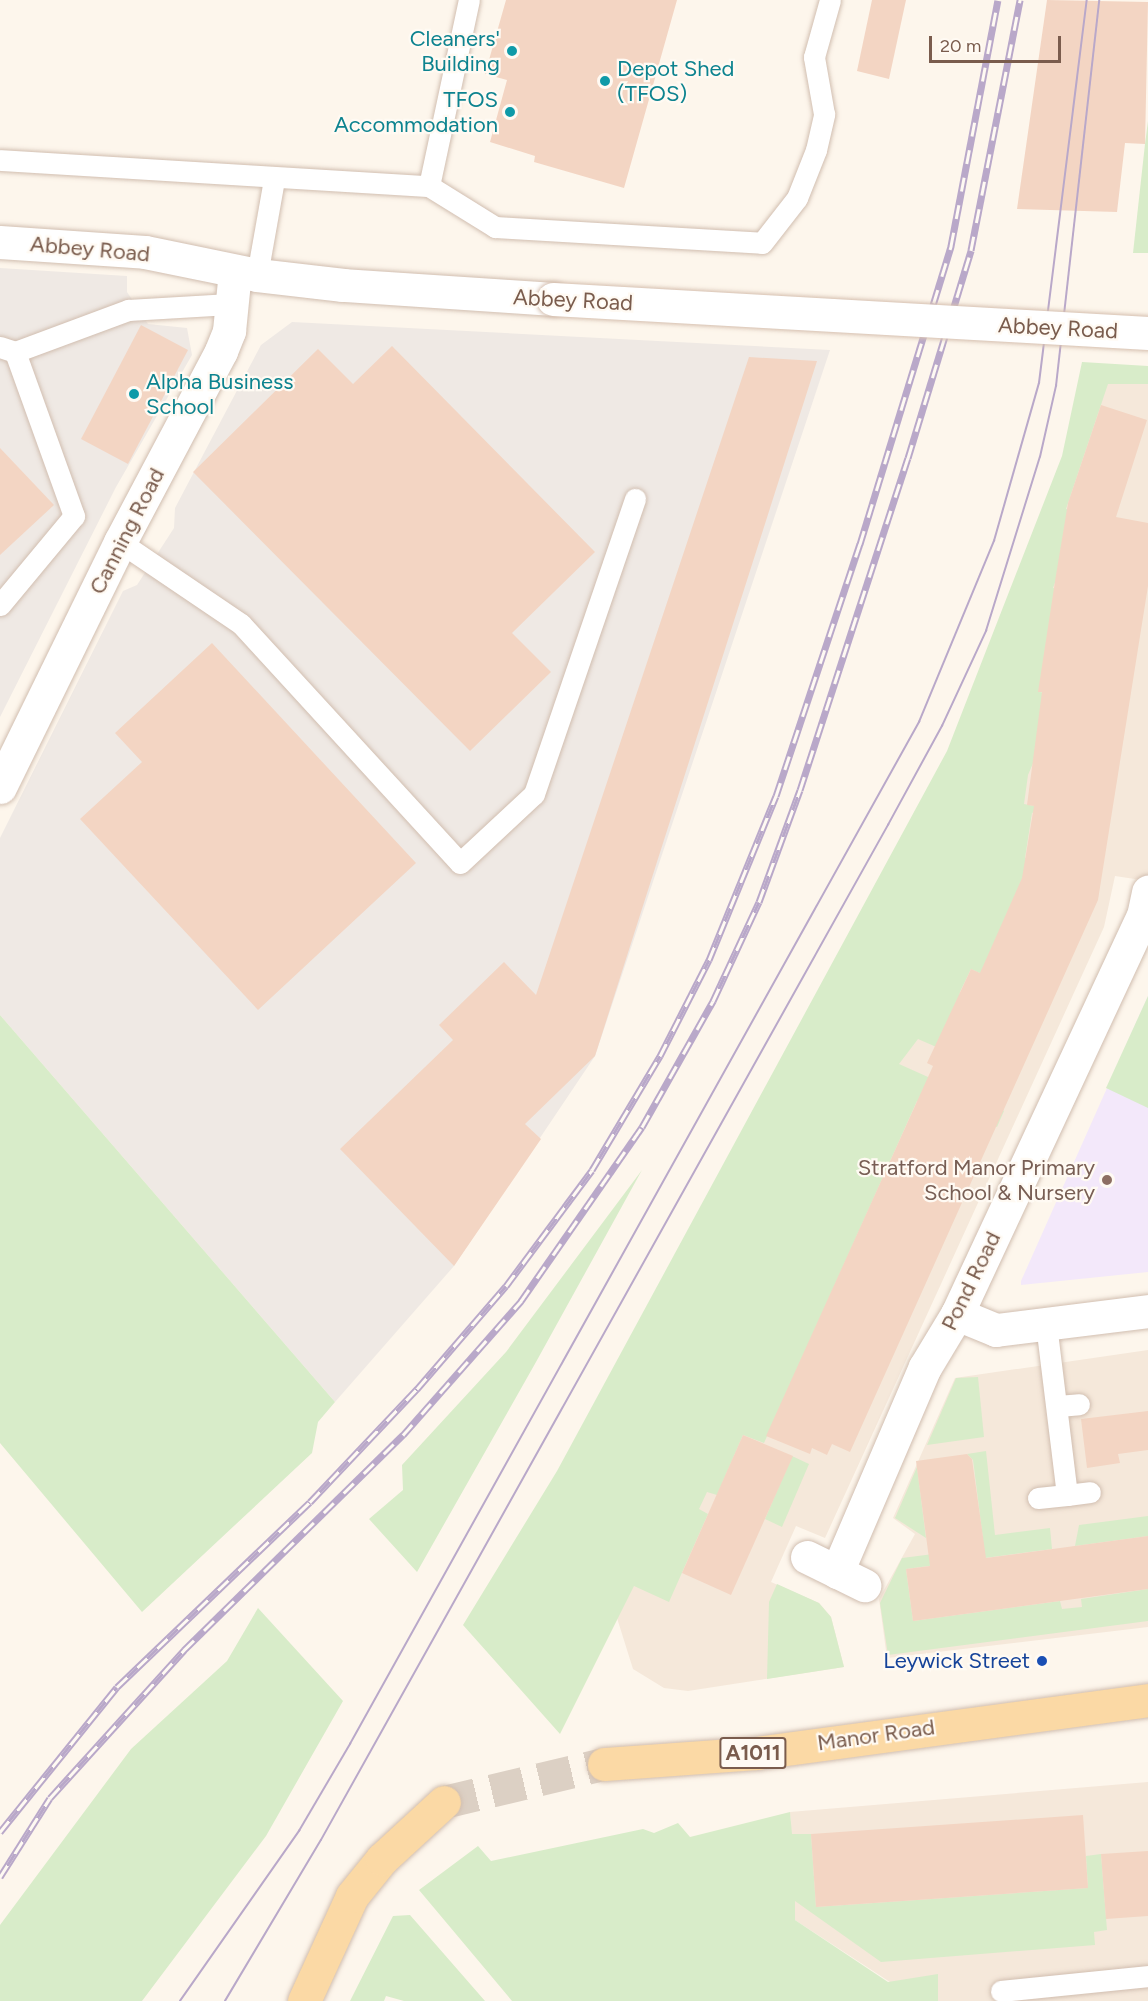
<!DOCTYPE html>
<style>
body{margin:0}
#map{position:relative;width:1148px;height:2001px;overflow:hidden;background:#fdf6ec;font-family:Figtree,sans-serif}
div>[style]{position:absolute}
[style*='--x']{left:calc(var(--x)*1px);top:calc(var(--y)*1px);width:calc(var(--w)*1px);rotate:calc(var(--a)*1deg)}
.residential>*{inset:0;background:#f5e8da}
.industrial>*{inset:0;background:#efe9e4}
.education>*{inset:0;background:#f3e8fa}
.green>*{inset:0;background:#d8ecc9}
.building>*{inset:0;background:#f3d5c3}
.primary-tunnel>*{height:33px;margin-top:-16.5px;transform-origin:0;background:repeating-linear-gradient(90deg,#dcd0c4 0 33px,transparent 0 49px)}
.roads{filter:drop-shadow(0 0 2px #d1beb0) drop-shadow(0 0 2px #d1beb0)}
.lane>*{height:21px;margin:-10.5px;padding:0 10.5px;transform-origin:10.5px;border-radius:10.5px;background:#fff}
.street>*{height:33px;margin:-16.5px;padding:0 16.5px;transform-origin:16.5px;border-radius:16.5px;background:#fff}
.secondary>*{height:33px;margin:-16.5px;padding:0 16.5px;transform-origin:16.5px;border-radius:16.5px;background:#fff}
.primary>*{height:33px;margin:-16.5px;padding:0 16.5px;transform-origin:16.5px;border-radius:16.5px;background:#fbd9a5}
.tram>*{height:1.5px;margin:-0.75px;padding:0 0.75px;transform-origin:0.75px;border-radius:0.75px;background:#b9a8c9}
.rail>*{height:7px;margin-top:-3.5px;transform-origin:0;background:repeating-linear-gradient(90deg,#fffaf3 0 14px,#b9a8c9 0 28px);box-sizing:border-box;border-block:2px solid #b9a8c9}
.bridges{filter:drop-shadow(0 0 2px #d6c0b0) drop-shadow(0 0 2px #d6c0b0)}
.secondary-bridge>*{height:33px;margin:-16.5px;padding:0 16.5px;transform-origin:16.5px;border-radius:16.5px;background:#fff}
.dots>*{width:16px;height:16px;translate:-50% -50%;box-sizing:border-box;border:3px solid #fffaf3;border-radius:50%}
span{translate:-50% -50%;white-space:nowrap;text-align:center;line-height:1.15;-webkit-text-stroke:4.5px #fffaf3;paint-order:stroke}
.shield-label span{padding:2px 4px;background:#fffaf3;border:2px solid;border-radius:4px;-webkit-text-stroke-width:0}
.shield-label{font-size:21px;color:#7a5c4d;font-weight:700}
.culture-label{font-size:22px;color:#0d838f}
.right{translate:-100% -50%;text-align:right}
.left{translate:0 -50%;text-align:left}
.street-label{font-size:22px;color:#7a5c4d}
.education-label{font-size:22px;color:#785e54}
.transit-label{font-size:22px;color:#164399}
.scale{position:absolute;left:929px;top:36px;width:132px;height:27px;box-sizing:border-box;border:3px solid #7a5c4d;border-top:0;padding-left:8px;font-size:18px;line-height:21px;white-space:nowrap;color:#7a5c4d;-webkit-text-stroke:4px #fffaf3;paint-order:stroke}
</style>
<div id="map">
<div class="residential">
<div style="clip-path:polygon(1148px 366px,1148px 881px,1115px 876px,1104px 927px,825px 1538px,796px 1526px,771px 1582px,819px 1603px,831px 1617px,844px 1667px,688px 1691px,664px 1688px,633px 1669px,617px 1618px,1106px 370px)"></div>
<div style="clip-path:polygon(1148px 1350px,1148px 1627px,887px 1658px,879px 1599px,915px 1534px,893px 1518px,955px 1378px)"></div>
<div style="clip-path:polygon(1148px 1782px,1148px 2001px,919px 2001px,795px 1920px,790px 1812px)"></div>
</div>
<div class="industrial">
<div style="clip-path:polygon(0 268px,127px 276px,127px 292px,148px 324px,187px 328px,192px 355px,116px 487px,0 717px)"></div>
<div style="clip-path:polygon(292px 322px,830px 350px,595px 1056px,454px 1266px,335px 1402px,0 1015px,0 838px,123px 591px,137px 585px,174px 528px,175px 508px,261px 345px)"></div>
</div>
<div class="education">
<div style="clip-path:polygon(1148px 996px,1148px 1272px,1021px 1285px,1021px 1281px)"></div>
</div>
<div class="green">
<div style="clip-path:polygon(1148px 121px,1148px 253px,1133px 253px,1145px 144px)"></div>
<div style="clip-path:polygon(1082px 362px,1148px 366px,1148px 384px,1108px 384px,1066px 509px,1082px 512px,1053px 588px,1072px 591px,1039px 692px,1062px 695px,1028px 775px,1024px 804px,1044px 808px,1032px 813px,1025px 858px,1056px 863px,986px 976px,971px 969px,960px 992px,950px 1053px,918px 1039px,899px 1064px,1004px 1111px,997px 1127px,945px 1104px,917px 1101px,764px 1443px,743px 1435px,717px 1495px,707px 1492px,699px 1509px,708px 1514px,669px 1602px,634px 1586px,560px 1734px,463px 1625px,557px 1471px,947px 751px,1062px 456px)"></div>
<div style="clip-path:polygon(1148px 996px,1148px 1108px,1106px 1088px)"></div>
<div style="clip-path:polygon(0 1015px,335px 1402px,318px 1422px,312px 1453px,142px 1612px,0 1443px)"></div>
<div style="clip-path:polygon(642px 1170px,536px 1362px,417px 1572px,369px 1519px,403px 1490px,402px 1465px,506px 1352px)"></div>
<div style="clip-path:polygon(978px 1377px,984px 1437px,927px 1445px,956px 1378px)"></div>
<div style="clip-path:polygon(986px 1451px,995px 1535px,1050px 1528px,1052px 1549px,970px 1560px,983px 1539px,973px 1460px,967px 1454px)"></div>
<div style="clip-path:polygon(792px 1456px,809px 1464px,782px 1527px,765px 1519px)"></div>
<div style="clip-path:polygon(917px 1467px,926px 1538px,895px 1518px)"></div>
<div style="clip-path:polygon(1148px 1516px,1148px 1536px,1075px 1546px,1079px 1525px)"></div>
<div style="clip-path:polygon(949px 1552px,951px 1563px,906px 1569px,913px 1621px,1060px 1601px,1062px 1609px,1082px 1607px,1081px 1599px,1148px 1589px,1148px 1621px,888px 1655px,880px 1603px,902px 1558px)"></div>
<div style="clip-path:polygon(777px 1584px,819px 1603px,831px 1617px,844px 1667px,767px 1679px,769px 1602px)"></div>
<div style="clip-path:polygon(258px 1608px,343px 1701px,266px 1836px,142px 2001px,0 2001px,0 1925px,131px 1749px,227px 1661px)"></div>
<div style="clip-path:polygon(790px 1812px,792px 1834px,811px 1834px,816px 1907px,1088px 1888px,1086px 1856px,1101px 1854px,1107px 1930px,1094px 1932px,1095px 1945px,881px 1962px,795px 1901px,795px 1920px,888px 1982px,938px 1974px,938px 2001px,512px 2001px,419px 1890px,478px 1846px,491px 1861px,643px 1829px,654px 1833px,678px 1823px,690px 1837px)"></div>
<div style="clip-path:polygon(410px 1915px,485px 2001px,404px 2001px,386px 1996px,384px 2001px,350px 2001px,393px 1916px)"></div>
</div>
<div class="building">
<div style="clip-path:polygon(506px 0,677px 0,624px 188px,534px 162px,535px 156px,490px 142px,507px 80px,485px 74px)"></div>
<div style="clip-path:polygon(872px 0,906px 0,889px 79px,857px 71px)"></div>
<div style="clip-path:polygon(1047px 0,1148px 2px,1145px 144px,1125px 143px,1117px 212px,1017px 209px)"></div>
<div style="clip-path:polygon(141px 325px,188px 350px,128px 464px,81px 439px)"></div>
<div style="clip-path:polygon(392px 346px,595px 552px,512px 633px,551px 672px,470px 751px,193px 472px,318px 349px,353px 384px)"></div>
<div style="clip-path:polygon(749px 357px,817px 361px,595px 1056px,525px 1124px,541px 1139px,454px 1266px,340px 1149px,453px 1040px,439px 1025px,504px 962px,536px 995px)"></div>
<div style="clip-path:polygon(1101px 405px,1147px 420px,1116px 517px,1148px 523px,1148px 586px,1098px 900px,850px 1452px,832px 1444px,827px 1455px,812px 1448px,810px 1454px,766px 1436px,933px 1066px,927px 1063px,971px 969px,980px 973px,1022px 878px,1034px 806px,1027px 805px,1042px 692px,1038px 692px,1056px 575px,1068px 503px)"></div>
<div style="clip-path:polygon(0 448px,54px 505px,0 555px)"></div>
<div style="clip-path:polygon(212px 643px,416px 863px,258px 1010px,80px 819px,142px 762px,115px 733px)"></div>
<div style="clip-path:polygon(1148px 1411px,1148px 1450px,1118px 1454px,1120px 1463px,1087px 1468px,1081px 1419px)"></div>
<div style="clip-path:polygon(743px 1435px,793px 1456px,731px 1595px,682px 1573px)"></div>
<div style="clip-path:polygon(967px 1454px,972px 1459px,986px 1558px,1148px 1536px,1148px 1589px,913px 1621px,906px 1569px,930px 1566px,916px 1461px)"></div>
<div style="clip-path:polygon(1083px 1815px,1088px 1888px,816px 1907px,811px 1834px)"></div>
<div style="clip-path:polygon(1148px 1851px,1148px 1916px,1106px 1919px,1101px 1854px)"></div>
</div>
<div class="primary-tunnel">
<div style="--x:444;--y:1802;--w:164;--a:-13.4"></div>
</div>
<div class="roads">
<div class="lane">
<div style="--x:0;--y:160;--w:430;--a:3.5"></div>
<div style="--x:429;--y:186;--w:78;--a:31.8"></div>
<div style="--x:495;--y:227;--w:267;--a:3.4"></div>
<div style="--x:762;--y:243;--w:57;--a:-52.1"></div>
<div style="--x:797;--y:198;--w:52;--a:-68.4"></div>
<div style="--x:816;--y:150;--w:37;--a:-77"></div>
<div style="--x:824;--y:114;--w:58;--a:-100"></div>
<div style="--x:814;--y:57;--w:59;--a:-74.3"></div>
<div style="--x:429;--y:186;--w:190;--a:-77.9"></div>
<div style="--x:257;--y:275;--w:97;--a:-79.9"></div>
<div style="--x:0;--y:347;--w:16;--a:18"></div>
<div style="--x:15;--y:352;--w:121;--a:-20.4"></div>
<div style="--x:128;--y:310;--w:102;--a:-3.4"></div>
<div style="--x:120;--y:542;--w:146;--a:34.1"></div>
<div style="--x:241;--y:624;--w:324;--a:47.5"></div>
<div style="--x:460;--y:863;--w:101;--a:-43"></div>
<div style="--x:534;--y:794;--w:312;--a:-71.1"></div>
<div style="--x:0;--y:605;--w:116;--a:-50.3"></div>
<div style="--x:74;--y:516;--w:174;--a:-109.8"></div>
<div style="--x:1058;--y:1406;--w:21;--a:-5"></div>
<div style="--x:1067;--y:1495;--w:23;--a:-7"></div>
<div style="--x:1038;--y:1498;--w:29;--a:-6"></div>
<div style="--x:1067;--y:1495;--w:172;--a:-97"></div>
<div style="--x:1001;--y:1991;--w:148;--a:-5.8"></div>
</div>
<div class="street">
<div style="--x:0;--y:787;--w:273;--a:-63.9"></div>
<div style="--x:120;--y:542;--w:216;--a:-62.1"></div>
<div style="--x:221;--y:351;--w:22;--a:-68"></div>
<div style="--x:229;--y:331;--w:60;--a:-84.3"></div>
<div style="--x:957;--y:1314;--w:42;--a:22.3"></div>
<div style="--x:996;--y:1330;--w:153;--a:-7.1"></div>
<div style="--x:807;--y:1557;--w:64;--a:26.2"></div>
<div style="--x:837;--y:1572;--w:223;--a:-66.8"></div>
<div style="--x:925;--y:1367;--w:62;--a:-58.9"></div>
<div style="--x:957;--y:1314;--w:439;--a:-65"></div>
<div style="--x:1143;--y:916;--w:25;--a:-78"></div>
</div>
<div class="secondary">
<div style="--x:0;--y:242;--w:145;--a:3.9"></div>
<div style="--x:145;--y:252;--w:114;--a:11.6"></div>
<div style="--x:257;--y:275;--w:87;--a:6.6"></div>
<div style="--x:343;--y:285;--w:210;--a:3.8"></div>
</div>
<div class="primary">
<div style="--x:604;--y:1764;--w:153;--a:-4.1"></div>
<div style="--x:757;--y:1753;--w:395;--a:-7.7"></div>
<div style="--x:304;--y:2001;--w:115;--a:-65.4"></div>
<div style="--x:352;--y:1896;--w:48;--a:-51"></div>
<div style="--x:382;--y:1859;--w:84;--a:-42.6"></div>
</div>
</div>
<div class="tram">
<div style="--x:180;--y:2001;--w:208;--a:-55"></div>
<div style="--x:299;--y:1831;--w:101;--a:-59.6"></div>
<div style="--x:350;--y:1744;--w:1170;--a:-60.89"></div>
<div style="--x:919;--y:722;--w:196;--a:-67.5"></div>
<div style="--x:994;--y:541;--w:164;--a:-74.1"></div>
<div style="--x:1039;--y:383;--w:386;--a:-82.9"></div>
<div style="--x:225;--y:2001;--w:187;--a:-59.2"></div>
<div style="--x:321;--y:1840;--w:1163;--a:-60.81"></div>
<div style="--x:888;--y:825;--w:113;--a:-61.4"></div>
<div style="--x:942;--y:726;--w:105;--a:-65.1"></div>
<div style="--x:986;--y:631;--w:182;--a:-72.8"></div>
<div style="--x:1040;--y:457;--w:73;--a:-77.3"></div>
<div style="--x:1056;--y:386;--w:388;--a:-83.6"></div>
</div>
<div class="rail">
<div style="--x:0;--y:1832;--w:186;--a:-51.1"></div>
<div style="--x:117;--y:1687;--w:267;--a:-43.8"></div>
<div style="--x:310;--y:1502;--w:156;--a:-46.6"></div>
<div style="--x:417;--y:1389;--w:136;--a:-49.2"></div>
<div style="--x:506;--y:1286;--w:144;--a:-53.4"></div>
<div style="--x:592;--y:1170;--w:133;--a:-59.2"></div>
<div style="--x:660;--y:1056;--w:108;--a:-63"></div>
<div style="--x:709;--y:960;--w:177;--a:-67.8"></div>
<div style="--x:776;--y:796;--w:266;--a:-71.6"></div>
<div style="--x:860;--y:544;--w:312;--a:-73"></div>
<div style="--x:951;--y:246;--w:250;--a:-79.2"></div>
<div style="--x:0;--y:1877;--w:93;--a:-57.7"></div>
<div style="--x:50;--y:1798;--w:200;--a:-47.8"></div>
<div style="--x:184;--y:1650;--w:307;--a:-44.5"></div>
<div style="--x:403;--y:1435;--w:179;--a:-48.6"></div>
<div style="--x:521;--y:1301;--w:212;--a:-55.2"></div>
<div style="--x:642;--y:1127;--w:145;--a:-60.6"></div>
<div style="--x:713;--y:1001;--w:109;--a:-65.1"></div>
<div style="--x:759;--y:902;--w:119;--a:-69.9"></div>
<div style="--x:800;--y:790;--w:349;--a:-72"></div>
<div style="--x:908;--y:458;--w:217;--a:-73.1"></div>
<div style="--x:971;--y:250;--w:255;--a:-78.9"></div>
</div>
<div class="bridges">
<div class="secondary-bridge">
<div style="--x:553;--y:299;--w:596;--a:3.27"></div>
</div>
</div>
<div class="dots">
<div style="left:512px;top:51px;background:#0f9aa8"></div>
<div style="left:605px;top:81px;background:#0f9aa8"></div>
<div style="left:510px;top:112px;background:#0f9aa8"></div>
<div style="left:134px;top:394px;background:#0f9aa8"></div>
<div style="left:1107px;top:1180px;background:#8d6e63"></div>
<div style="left:1042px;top:1661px;background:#1a4fb4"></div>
</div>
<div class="shield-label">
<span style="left:753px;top:1753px">A1011</span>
</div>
<div class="culture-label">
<span class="right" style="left:500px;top:51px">Cleaners'<br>Building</span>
<span class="left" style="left:617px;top:81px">Depot Shed<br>(TFOS)</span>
<span class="right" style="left:498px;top:112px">TFOS<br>Accommodation</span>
<span class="left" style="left:146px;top:394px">Alpha Business<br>School</span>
</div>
<div class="street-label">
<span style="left:90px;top:249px;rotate:5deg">Abbey Road</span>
<span style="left:573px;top:300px;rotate:3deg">Abbey Road</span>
<span style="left:1058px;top:328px;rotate:3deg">Abbey Road</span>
<span style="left:127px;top:531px;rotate:-63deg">Canning Road</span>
<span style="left:971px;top:1281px;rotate:-64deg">Pond Road</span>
<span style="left:876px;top:1735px;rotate:-8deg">Manor Road</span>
</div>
<div class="education-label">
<span class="right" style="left:1095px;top:1180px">Stratford Manor Primary<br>School &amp; Nursery</span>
</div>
<div class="transit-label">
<span class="right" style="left:1030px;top:1661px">Leywick Street</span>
</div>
<div class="scale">20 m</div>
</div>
